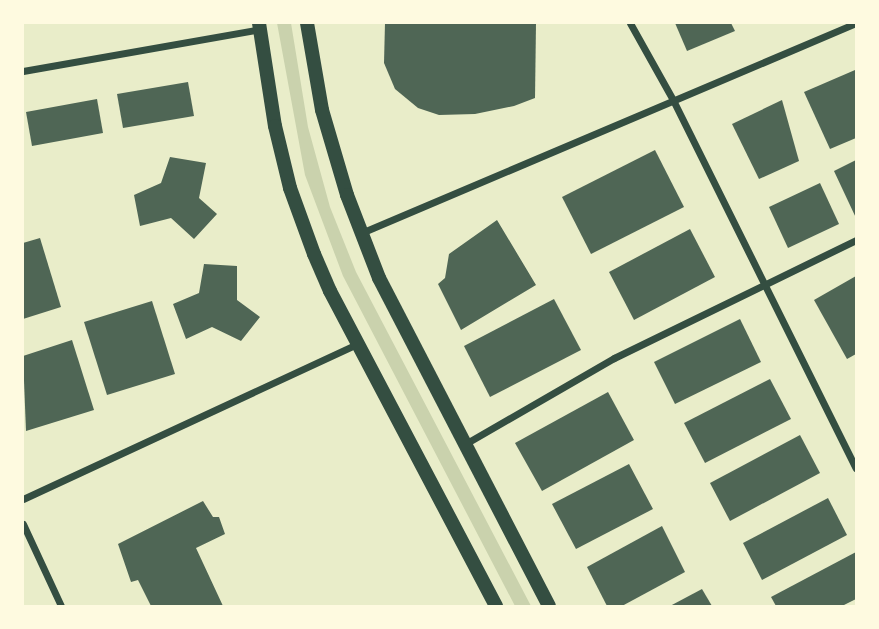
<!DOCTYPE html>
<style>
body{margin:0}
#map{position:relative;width:879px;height:629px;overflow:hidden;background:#e9edc9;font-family:"Roboto Serif",serif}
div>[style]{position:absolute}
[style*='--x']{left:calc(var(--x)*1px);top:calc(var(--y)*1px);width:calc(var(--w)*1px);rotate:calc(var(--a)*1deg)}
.green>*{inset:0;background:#cad2ad}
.building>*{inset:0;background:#4f6655}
.minor>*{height:7px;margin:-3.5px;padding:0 3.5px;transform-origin:3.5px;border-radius:3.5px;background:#344e41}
.secondary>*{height:14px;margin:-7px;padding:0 7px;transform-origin:7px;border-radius:7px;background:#344e41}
span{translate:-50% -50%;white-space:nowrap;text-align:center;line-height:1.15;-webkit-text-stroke:5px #fefae0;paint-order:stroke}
.frame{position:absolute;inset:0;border:24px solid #fefae0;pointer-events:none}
</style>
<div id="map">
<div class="green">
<div style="clip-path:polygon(277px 23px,291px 23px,308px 127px,330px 207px,356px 272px,531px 606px,515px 606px,343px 276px,305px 175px)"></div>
</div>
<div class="building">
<div style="clip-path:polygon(385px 23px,536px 23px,535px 98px,514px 106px,475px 114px,439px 115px,418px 108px,395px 89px,384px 63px)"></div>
<div style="clip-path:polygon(675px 23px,731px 23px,735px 31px,687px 51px)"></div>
<div style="clip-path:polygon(855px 70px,856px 138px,830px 149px,804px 92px)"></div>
<div style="clip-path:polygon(188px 82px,194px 116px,123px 128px,117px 94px)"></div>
<div style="clip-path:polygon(97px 99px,103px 133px,32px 146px,26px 112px)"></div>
<div style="clip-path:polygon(782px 100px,799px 161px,759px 179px,732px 124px)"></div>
<div style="clip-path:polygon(655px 150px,684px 207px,591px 254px,562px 197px)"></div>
<div style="clip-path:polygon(170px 157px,206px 163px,199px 198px,217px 214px,194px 239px,171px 218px,140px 226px,134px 195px,161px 183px)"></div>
<div style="clip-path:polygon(856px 160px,856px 218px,834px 171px)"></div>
<div style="clip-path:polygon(820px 183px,839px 224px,788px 248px,769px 207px)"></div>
<div style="clip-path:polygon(497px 220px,536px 285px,461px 330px,438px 284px,445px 278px,449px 254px)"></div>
<div style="clip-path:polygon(690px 229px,715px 277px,634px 320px,609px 272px)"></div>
<div style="clip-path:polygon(40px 238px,61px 307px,23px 319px,23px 243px)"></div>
<div style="clip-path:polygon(204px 264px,237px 266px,237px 300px,260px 317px,241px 341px,212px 327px,186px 339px,173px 304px,199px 293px)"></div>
<div style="clip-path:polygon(856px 276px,856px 354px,847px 359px,814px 300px)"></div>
<div style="clip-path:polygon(554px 299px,581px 350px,490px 397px,464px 346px)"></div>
<div style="clip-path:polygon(152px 301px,175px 374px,107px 395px,84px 322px)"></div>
<div style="clip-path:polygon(740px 319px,761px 362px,675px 404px,654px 362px)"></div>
<div style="clip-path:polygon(72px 340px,94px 410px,26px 431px,23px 356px)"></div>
<div style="clip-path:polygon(770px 379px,791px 419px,705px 463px,684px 423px)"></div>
<div style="clip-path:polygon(608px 392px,634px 440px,542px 491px,515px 443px)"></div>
<div style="clip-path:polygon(800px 435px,820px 473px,730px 521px,710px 483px)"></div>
<div style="clip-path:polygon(629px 464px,653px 509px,576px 549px,552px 504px)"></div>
<div style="clip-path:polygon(828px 498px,847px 535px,762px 580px,743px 543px)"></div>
<div style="clip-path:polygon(203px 501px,213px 517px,219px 517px,225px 534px,196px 548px,223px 606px,151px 606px,138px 580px,131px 582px,118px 544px)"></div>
<div style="clip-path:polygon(662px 526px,685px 572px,622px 606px,607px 606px,587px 567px)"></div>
<div style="clip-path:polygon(856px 552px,856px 599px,842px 606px,776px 606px,771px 597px)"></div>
<div style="clip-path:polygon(702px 589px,712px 606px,670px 606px)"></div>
</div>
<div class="minor">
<div style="--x:630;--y:23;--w:88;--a:60.8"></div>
<div style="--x:673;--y:100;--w:411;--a:63.6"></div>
<div style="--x:23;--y:71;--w:241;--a:-10"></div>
<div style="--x:361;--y:233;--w:538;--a:-22.99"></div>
<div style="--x:465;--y:444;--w:172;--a:-30"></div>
<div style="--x:614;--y:358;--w:269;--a:-26"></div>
<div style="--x:23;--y:499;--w:368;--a:-24.9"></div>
<div style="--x:23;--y:524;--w:90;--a:65.1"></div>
</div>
<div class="secondary">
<div style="--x:259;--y:23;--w:104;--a:81.2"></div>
<div style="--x:275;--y:126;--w:64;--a:76.4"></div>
<div style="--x:290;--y:188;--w:70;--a:70"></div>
<div style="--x:314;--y:254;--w:40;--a:66.6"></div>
<div style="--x:330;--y:291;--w:356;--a:62.2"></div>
<div style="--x:307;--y:23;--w:88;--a:80.2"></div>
<div style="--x:322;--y:110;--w:89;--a:73.6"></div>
<div style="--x:347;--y:195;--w:89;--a:68.9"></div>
<div style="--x:379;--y:278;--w:369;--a:62.6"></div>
</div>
<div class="frame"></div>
</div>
